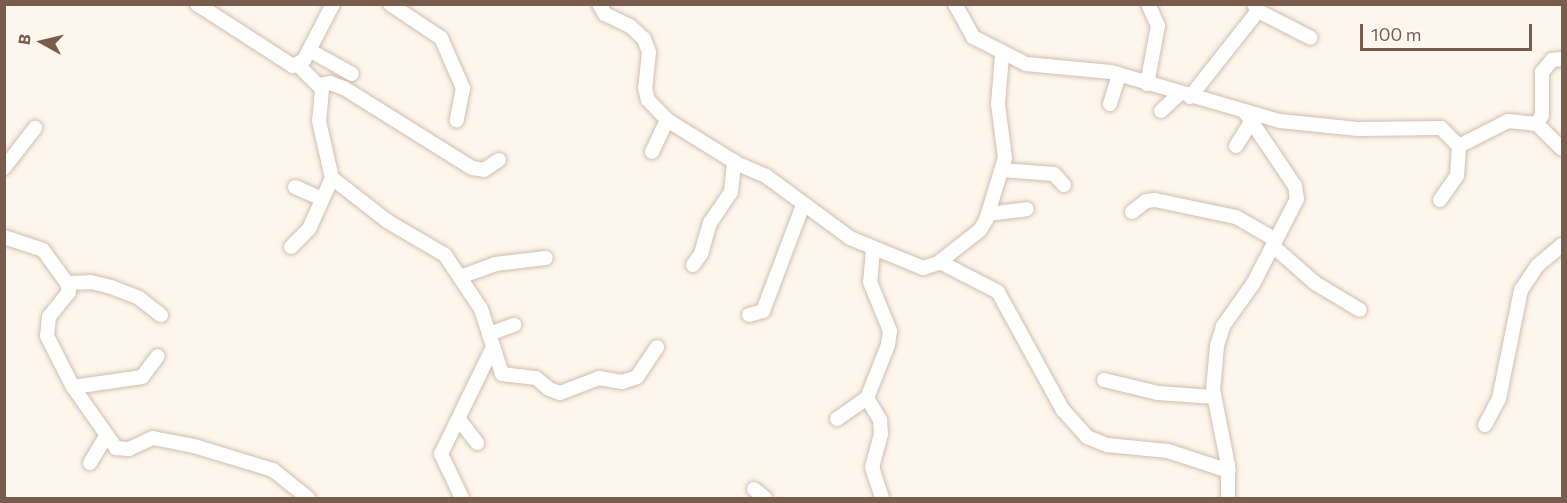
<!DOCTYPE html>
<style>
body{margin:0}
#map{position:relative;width:1567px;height:503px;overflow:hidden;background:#fdf6ec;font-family:Commissioner,sans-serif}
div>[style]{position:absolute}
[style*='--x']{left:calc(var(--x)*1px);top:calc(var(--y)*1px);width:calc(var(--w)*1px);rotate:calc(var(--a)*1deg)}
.roads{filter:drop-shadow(0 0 2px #d1beb0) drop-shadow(0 0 2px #d1beb0)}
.minor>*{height:14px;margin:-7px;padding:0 7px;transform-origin:7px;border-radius:7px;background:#fff}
span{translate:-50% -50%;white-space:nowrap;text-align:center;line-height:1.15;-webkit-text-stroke:4.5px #fffaf3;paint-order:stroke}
.frame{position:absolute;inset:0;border:6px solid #7a5c4d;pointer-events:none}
.north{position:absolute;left:12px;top:12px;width:60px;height:60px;-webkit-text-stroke:4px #fffaf3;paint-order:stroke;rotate:278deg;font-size:16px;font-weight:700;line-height:24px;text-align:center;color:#7a5c4d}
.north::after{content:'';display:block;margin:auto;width:21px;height:27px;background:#7a5c4d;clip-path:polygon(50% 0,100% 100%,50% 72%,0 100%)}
.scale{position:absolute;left:1360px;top:24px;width:172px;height:27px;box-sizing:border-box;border:3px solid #7a5c4d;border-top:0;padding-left:8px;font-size:18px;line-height:21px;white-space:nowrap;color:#7a5c4d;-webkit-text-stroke:4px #fffaf3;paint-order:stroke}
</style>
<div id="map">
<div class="roads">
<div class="minor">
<div style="--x:197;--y:4;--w:114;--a:32.9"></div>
<div style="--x:293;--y:66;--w:13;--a:-29"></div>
<div style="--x:304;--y:60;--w:63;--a:-62.6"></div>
<div style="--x:390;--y:4;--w:61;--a:33.7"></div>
<div style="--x:441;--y:38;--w:55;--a:66.3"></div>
<div style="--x:463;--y:88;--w:33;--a:101"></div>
<div style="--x:599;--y:4;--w:12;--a:59"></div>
<div style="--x:605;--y:14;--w:28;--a:26"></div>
<div style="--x:630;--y:26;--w:19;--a:43"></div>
<div style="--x:644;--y:39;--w:14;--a:69"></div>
<div style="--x:649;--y:52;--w:36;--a:96"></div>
<div style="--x:645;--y:88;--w:12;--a:76"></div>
<div style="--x:648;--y:100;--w:28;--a:46"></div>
<div style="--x:667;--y:120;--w:84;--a:31.8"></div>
<div style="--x:738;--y:164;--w:30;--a:23"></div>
<div style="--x:766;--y:176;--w:104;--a:36.4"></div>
<div style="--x:850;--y:238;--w:79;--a:22.3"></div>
<div style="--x:923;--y:268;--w:16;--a:-18"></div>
<div style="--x:938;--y:263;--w:53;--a:-38.2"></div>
<div style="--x:980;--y:230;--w:12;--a:-59"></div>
<div style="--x:986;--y:220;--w:65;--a:-73"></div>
<div style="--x:1005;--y:158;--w:54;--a:-97.4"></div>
<div style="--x:998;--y:104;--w:49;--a:-85.3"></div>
<div style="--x:955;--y:4;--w:38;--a:61"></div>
<div style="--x:973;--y:37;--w:59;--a:27"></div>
<div style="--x:1026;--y:64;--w:85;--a:5.4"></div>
<div style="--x:1111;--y:72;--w:176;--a:16.2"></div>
<div style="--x:1280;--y:121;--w:78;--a:5.9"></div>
<div style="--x:1358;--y:129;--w:83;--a:-0.7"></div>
<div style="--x:1441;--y:128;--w:25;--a:45"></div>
<div style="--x:1459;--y:146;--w:55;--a:-27"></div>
<div style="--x:1508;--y:121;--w:29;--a:6"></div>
<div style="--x:1537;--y:124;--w:10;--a:-61"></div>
<div style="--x:1542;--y:115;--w:43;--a:-90"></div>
<div style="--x:1542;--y:72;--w:16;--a:-50"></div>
<div style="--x:1552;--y:60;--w:10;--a:-6"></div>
<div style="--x:1258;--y:11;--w:59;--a:27"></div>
<div style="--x:309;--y:50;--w:49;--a:29.2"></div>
<div style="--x:298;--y:65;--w:34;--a:45"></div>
<div style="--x:322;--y:89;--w:32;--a:95"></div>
<div style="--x:319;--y:121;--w:58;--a:77.2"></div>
<div style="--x:332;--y:178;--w:70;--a:38"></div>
<div style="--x:387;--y:221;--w:67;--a:30.4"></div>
<div style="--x:445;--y:255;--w:65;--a:56.3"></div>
<div style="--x:481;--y:309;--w:68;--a:72.1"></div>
<div style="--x:502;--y:374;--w:34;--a:7"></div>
<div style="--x:536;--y:378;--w:17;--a:40"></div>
<div style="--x:549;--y:389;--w:12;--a:20"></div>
<div style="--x:560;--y:393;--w:42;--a:-21"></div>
<div style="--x:599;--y:378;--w:23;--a:10"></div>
<div style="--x:622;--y:382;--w:16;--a:-18"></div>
<div style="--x:637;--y:377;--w:36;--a:-56"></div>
<div style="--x:1147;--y:84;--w:59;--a:-79.3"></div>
<div style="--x:1158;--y:26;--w:24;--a:-114"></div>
<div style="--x:319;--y:85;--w:11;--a:-10"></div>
<div style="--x:330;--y:83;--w:15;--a:20"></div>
<div style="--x:344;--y:88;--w:151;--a:32"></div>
<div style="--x:472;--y:168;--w:12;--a:9"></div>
<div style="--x:484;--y:170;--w:18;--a:-34"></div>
<div style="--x:1190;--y:97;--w:110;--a:-51.7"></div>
<div style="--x:1258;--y:11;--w:8;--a:-120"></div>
<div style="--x:1110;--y:104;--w:31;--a:-73"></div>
<div style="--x:1161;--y:111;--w:25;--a:-43"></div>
<div style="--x:1537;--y:124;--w:35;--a:45"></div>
<div style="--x:1236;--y:146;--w:26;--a:-58"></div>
<div style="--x:652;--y:152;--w:35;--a:-65"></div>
<div style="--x:4;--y:168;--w:51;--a:-52.2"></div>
<div style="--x:1002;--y:170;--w:52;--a:4.4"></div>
<div style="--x:1054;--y:174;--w:15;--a:48"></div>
<div style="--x:295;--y:187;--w:30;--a:24"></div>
<div style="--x:1440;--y:200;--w:29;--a:-55"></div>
<div style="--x:1457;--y:176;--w:30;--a:-86"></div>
<div style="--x:1132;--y:212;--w:18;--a:-38"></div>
<div style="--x:1146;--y:201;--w:9;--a:-6"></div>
<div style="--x:1155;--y:200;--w:83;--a:11.9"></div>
<div style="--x:1236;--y:217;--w:46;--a:29.9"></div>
<div style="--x:988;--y:214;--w:39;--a:-7"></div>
<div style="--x:4;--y:237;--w:41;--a:18.4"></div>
<div style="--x:43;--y:250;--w:41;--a:54"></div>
<div style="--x:67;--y:283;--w:9;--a:77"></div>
<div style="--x:69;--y:292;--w:32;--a:129"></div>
<div style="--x:49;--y:317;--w:19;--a:96"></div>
<div style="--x:47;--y:336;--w:57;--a:63"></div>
<div style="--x:73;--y:387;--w:75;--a:54.8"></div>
<div style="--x:116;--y:448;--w:13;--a:4"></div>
<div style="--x:129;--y:449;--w:26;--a:-25"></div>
<div style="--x:153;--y:438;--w:42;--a:11"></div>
<div style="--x:194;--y:446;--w:83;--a:16.9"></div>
<div style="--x:273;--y:470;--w:45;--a:38.7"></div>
<div style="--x:1273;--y:246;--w:56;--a:41.4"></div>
<div style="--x:1315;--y:283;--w:52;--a:31"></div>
<div style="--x:291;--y:247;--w:25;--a:-45"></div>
<div style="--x:309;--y:229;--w:56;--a:-65.7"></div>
<div style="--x:873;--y:250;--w:32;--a:95"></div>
<div style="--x:870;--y:282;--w:53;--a:67.8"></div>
<div style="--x:890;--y:331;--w:14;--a:98"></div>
<div style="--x:888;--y:345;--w:57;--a:111.6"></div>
<div style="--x:867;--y:398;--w:26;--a:59"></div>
<div style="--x:880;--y:420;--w:14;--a:86"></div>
<div style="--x:881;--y:434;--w:34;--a:105"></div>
<div style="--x:872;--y:467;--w:33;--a:72"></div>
<div style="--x:940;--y:262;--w:65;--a:27.3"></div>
<div style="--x:998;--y:292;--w:135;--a:61.2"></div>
<div style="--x:1063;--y:410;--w:36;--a:48"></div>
<div style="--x:1087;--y:437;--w:22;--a:22"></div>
<div style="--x:1107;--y:445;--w:61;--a:5.6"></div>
<div style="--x:1168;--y:451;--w:64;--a:18.2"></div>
<div style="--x:693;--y:265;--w:14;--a:-54"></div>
<div style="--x:701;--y:254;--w:32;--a:-74"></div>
<div style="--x:710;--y:223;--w:37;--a:-56"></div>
<div style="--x:731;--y:192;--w:31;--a:-84"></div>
<div style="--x:460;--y:277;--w:37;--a:-20"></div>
<div style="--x:495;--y:264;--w:51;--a:-6.7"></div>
<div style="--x:67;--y:283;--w:24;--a:-2"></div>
<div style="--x:91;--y:282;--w:21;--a:14"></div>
<div style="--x:111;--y:287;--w:30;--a:21"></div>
<div style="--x:139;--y:298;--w:28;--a:38"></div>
<div style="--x:749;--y:315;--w:15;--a:-16"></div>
<div style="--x:763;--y:311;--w:113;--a:-69.3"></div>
<div style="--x:489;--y:334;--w:27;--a:-20"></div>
<div style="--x:1104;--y:380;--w:56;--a:13.5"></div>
<div style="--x:1158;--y:393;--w:56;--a:4.1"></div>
<div style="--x:73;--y:387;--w:70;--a:-8.2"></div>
<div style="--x:142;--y:377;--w:26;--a:-53"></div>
<div style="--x:837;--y:419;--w:37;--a:-35"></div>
<div style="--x:460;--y:421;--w:28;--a:52"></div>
<div style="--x:1485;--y:425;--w:30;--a:-62"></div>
<div style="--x:1499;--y:399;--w:111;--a:-78.6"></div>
<div style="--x:1521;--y:290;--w:30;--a:-56"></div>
<div style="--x:1538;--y:265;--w:31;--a:-40"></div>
<div style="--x:90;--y:463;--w:31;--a:-59"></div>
<div style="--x:754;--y:489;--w:14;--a:39"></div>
<div style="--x:462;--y:498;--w:49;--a:-115.5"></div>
<div style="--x:441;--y:454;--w:117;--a:-64.1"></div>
<div style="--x:1228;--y:498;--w:33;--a:-90"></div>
<div style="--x:1228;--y:465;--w:76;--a:-101.3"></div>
<div style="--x:1213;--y:390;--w:44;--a:-84.8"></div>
<div style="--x:1217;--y:346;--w:21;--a:-73"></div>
<div style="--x:1223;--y:326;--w:52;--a:-54.5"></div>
<div style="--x:1253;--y:284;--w:96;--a:-62.6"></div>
<div style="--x:1297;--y:199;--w:13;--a:-99"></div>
<div style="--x:1295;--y:186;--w:89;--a:-124"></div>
</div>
</div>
<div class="frame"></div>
<div class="north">B</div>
<div class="scale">100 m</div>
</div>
